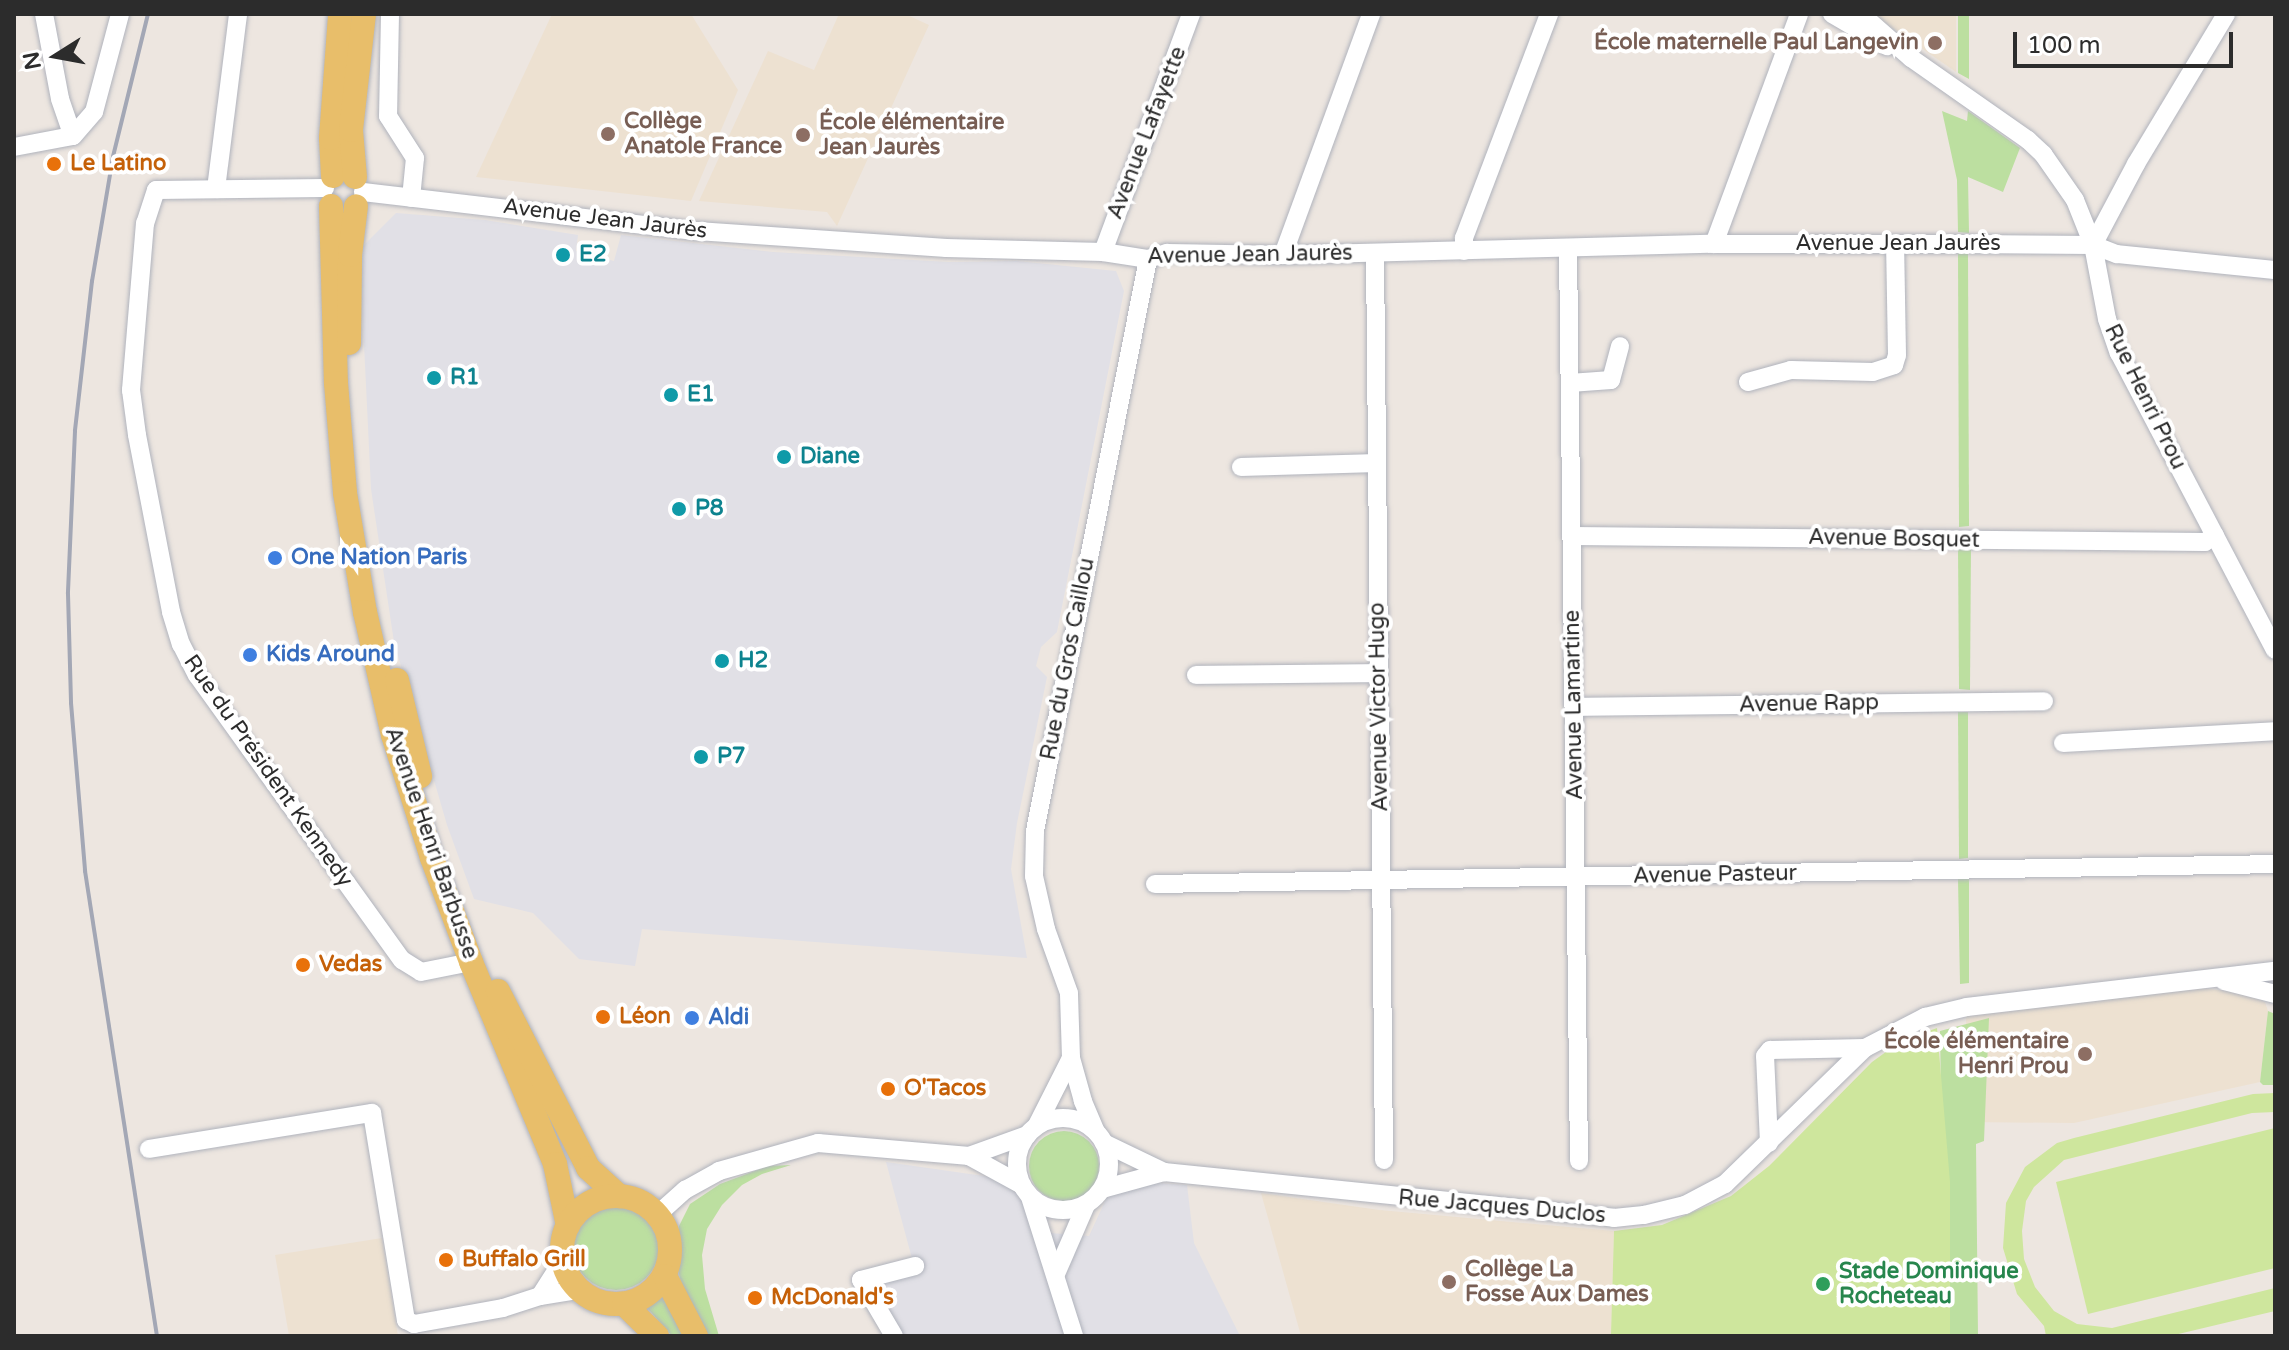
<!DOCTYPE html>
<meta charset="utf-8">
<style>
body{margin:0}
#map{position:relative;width:2289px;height:1350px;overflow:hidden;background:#ede6e0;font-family:"Varela Round",sans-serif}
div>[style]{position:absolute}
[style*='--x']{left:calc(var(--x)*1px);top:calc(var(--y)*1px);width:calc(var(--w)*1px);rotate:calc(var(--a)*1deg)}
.industrial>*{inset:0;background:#e1e0e6}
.education>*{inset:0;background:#ede1d1}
.green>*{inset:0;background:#bcdfa0}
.round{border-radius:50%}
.pitch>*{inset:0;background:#cee69d}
.roads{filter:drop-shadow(0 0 2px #b0b3bc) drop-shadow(0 0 2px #b0b3bc)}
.minor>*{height:18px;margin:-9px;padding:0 9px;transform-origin:9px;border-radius:9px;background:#fff}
.minor>.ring{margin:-9px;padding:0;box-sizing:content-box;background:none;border:18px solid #fff;border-radius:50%}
.major>*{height:24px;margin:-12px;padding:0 12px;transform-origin:12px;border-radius:12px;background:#e8be6a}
.major>.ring{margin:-12px;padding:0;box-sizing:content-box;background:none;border:24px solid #e8be6a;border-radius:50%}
.rail>*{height:4px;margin:-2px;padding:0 2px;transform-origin:2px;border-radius:2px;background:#a3a7b5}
.dots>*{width:22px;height:22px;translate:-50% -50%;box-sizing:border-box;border:4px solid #fff;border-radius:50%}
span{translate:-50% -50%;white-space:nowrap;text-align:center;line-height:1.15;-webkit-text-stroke:8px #fff;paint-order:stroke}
.education-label{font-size:22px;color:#785e54;font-weight:700}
.right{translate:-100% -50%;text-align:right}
.left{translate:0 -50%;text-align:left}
.street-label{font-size:22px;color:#2c2c2c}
.food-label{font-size:22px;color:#c56008;font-weight:700}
.culture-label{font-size:22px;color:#0d838f;font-weight:700}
.shop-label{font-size:22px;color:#366cbe;font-weight:700}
.leisure-label{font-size:22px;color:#27864d;font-weight:700}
.frame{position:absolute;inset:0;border:16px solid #2c2c2c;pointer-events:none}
.north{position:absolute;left:16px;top:16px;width:80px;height:80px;-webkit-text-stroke:6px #fff;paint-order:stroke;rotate:259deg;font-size:22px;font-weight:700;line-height:32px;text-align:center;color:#2c2c2c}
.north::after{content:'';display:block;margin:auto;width:28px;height:36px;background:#2c2c2c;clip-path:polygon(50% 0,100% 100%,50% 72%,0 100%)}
.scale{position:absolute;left:2013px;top:32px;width:220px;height:36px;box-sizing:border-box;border:4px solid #2c2c2c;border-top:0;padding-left:10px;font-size:24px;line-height:28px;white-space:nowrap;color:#2c2c2c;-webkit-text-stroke:6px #fff;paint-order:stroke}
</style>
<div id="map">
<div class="industrial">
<div style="clip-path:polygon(396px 213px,485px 220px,578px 235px,576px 251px,614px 261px,621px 235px,773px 252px,949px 262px,1017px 261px,1116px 271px,1124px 291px,1057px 632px,1041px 647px,1036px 666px,1047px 677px,1017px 823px,1011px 869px,1027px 958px,642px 929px,635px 966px,579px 959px,533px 913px,474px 899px,447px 825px,394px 642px,371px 489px,360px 261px,363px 246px)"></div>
<div style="clip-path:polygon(886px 1162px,1005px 1179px,1024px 1204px,1037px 1232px,1089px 1236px,1107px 1197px,1124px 1187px,1142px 1182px,1187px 1185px,1194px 1243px,1240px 1336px,894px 1336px,861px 1280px,914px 1266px)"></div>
</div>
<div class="education">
<div style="clip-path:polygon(552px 14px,691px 14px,738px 90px,691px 201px,476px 177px)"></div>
<div style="clip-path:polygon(839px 14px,905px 14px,929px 25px,837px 226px,827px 212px,699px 201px,768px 51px,814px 70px)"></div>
<div style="clip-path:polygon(1872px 14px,1956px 14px,1956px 72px)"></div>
<div style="clip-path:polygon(2199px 988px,2239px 992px,2265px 1002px,2268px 1011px,2260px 1082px,2074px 1123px,1967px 1122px,1966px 1016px)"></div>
<div style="clip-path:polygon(1261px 1193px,1379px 1210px,1614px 1231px,1611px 1334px,1633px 1336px,1301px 1336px)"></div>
<div style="clip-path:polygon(382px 1238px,398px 1336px,289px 1336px,275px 1255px)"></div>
</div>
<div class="green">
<div style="clip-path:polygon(1958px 14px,1969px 14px,1969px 79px,1958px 73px)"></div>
<div style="clip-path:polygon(1942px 111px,1967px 121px,1968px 111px,2020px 148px,2003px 192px,1968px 177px,1969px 233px,1958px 232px,1957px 180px)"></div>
<div style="clip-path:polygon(1958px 252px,1968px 253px,1969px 526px,1959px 527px)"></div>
<div style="clip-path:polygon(1971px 545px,1970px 690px,1959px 689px,1958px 546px)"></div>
<div style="clip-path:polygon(1958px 712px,1968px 712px,1968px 858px,1959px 859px)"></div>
<div style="clip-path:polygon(1969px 877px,1969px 983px,1960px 984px,1958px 879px)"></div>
<div style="clip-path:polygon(2268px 1011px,2275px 1014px,2275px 1085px,2263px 1085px,2260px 1082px)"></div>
<div style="clip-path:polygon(1989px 1018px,1984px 1141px,1976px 1144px,1978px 1336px,1945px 1336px,1940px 1031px)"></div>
<div class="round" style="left:1029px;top:1131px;width:70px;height:70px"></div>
<div style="clip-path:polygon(791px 1165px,762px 1174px,742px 1185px,722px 1205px,707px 1229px,702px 1255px,705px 1289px,719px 1336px,708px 1336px,681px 1283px,675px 1255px,679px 1226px,690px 1204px,720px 1184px,768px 1166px)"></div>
<div class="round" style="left:573px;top:1204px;width:86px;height:86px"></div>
<div style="clip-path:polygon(663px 1289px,688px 1336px,672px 1336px,643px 1303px)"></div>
</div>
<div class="pitch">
<div style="clip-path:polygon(1937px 1028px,1950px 1182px,1950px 1336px,1611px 1334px,1614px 1231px,1662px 1225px,1731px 1196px,1769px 1166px,1872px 1062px,1901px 1041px)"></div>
<div style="clip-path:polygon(2275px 1093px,2275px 1112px,2252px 1113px,2064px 1160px,2034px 1187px,2026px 1201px,2022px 1231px,2024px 1259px,2035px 1287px,2054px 1311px,2077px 1324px,2112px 1328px,2275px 1288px,2275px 1311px,2170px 1336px,2046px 1336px,2044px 1326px,2017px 1294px,2003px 1248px,2006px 1203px,2025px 1167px,2057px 1143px,2074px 1138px,2253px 1094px)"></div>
<div style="clip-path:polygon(2275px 1128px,2275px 1268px,2088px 1314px,2056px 1182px)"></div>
</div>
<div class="roads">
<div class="minor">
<div style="--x:44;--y:14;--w:86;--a:79.3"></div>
<div style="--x:60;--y:99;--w:39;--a:71"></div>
<div style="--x:390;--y:14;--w:102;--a:91.1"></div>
<div style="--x:388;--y:116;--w:50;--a:57.3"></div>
<div style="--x:415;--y:158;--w:40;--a:95.7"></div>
<div style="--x:1832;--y:14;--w:64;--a:30.2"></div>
<div style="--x:1861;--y:14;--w:67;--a:41.3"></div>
<div style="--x:1911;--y:58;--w:143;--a:35"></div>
<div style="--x:2028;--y:140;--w:21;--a:43"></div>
<div style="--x:2043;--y:154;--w:56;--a:55.2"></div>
<div style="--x:2075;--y:200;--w:48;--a:68.2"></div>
<div style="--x:2093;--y:245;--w:75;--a:79.3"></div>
<div style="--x:2107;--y:319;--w:36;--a:71"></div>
<div style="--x:2119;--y:353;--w:335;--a:62.3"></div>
<div style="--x:73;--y:136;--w:32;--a:-49"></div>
<div style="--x:94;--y:112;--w:101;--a:-75.1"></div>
<div style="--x:14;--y:147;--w:60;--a:-10.6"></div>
<div style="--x:325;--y:188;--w:169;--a:179.3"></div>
<div style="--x:156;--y:190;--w:35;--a:108"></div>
<div style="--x:145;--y:223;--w:168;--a:94.8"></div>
<div style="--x:131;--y:390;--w:45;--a:82.4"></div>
<div style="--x:137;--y:435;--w:180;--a:79.1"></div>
<div style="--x:171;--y:612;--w:34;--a:73"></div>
<div style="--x:181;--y:644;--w:35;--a:63"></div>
<div style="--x:197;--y:675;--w:351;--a:54.3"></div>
<div style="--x:402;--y:960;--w:22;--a:32"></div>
<div style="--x:421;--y:972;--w:51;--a:-11.3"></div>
<div style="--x:216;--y:189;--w:176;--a:-82.8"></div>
<div style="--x:363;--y:192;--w:336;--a:6.7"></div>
<div style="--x:697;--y:231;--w:250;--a:3.9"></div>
<div style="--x:946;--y:248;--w:157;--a:1.5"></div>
<div style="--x:1103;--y:252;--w:46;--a:8.8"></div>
<div style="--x:1148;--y:259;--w:20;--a:-18"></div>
<div style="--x:1167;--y:253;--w:116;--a:1"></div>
<div style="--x:1283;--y:255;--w:431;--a:-1.5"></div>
<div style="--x:1714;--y:244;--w:251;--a:0"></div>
<div style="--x:1965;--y:244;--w:128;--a:0.4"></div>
<div style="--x:2093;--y:245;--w:26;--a:21"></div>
<div style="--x:2117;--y:254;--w:159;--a:5.8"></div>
<div style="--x:1714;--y:244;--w:245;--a:-69.7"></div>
<div style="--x:2093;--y:245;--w:92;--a:-62"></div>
<div style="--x:2136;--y:164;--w:175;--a:-59"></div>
<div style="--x:1568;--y:248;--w:913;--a:89.31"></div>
<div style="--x:1464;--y:251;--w:13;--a:-90"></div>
<div style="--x:1464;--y:238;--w:240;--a:-69.2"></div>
<div style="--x:1103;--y:252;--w:254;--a:-69.7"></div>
<div style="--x:1375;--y:253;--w:907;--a:89.43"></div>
<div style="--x:1283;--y:255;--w:257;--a:-69.9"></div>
<div style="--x:1748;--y:382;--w:45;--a:-15.6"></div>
<div style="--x:1791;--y:370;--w:82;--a:1.4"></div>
<div style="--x:1873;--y:372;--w:22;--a:-18"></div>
<div style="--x:1894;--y:365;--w:10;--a:-73"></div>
<div style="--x:1897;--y:355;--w:111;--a:-91"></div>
<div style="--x:1570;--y:383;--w:41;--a:-4.2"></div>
<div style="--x:1611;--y:380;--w:35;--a:-75"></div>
<div style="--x:1241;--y:467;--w:136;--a:-1.7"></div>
<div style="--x:1572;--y:536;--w:633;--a:0.54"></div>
<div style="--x:2205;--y:542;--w:12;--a:-35"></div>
<div style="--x:1196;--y:675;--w:183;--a:-0.6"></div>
<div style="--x:1574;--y:707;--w:470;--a:-0.7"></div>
<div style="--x:2063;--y:743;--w:212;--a:-3.2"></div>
<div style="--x:1155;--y:884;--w:1120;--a:-1.02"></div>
<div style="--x:2224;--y:981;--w:53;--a:14.3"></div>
<div class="ring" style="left:1017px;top:1118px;width:74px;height:74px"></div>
<div style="--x:1037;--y:1125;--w:75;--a:-63.1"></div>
<div style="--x:1096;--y:1132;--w:34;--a:-113"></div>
<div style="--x:1083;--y:1101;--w:45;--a:-105.6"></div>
<div style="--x:1071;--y:1058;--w:65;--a:-91.8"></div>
<div style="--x:1069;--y:993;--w:68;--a:-109.8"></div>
<div style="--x:1046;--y:929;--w:54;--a:-102.8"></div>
<div style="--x:1034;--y:876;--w:45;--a:-88.7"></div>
<div style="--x:1035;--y:831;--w:583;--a:-78.82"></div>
<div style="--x:1104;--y:1143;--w:67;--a:25.8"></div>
<div style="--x:1164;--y:1172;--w:452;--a:5.8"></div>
<div style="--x:1614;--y:1218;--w:30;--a:-6"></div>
<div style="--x:1644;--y:1215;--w:42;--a:-13.7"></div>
<div style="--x:1685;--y:1205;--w:45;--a:-27.7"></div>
<div style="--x:1725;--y:1184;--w:195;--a:-44.2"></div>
<div style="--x:1865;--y:1048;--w:68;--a:-27.3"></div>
<div style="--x:1925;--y:1017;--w:43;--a:-13.4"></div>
<div style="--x:1967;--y:1007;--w:310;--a:-6.7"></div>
<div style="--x:1769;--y:1143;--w:87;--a:-92.6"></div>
<div style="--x:1765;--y:1056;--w:8;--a:-50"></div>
<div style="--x:1770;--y:1050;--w:95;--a:-1.2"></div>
<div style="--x:149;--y:1149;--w:226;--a:-9.2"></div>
<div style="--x:372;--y:1113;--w:210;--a:80.7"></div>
<div style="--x:406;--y:1320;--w:9;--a:27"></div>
<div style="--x:414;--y:1324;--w:90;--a:-10.2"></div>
<div style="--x:503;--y:1308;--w:39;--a:-18"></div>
<div style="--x:540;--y:1296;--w:39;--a:-9"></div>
<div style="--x:969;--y:1156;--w:62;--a:-19.9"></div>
<div style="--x:1102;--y:1189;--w:64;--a:-15.3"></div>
<div style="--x:1030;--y:1197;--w:146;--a:72.4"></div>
<div style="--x:657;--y:1215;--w:38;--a:-42"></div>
<div style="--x:685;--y:1190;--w:39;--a:-29"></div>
<div style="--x:719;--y:1171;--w:103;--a:-15.8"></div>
<div style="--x:818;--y:1143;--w:152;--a:4.9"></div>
<div style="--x:969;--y:1156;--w:60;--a:28.7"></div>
<div style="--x:1056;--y:1274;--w:75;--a:-66.5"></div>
<div style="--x:540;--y:1296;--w:43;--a:-57.4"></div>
<div style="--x:894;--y:1336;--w:65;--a:-120.5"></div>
<div style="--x:861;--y:1280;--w:56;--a:-14.5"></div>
</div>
<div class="major">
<div style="--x:333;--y:176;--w:38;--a:-93"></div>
<div style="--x:331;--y:138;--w:124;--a:-85.8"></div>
<div style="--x:355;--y:177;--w:47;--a:-94.9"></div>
<div style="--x:351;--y:130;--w:117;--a:-83.6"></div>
<div style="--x:331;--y:206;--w:177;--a:88.4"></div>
<div style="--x:336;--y:383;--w:110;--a:85.3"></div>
<div style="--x:345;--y:493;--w:121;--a:80.5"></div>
<div style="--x:365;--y:612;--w:126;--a:77.2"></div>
<div style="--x:393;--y:735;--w:129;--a:72.4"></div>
<div style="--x:432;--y:858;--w:111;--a:69.4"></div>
<div style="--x:471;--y:962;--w:219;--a:67.4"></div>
<div style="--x:555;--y:1164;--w:63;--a:78.2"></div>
<div style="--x:349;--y:343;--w:88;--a:-89.3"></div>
<div style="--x:350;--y:255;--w:49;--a:-83"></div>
<div style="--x:397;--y:680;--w:99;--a:76.5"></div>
<div style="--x:498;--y:991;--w:199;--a:63"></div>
<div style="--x:588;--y:1168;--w:42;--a:42.1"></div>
<div class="ring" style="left:562px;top:1196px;width:84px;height:84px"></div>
<div style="--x:665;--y:1276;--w:68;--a:62.7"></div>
<div style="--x:624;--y:1304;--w:46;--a:44.1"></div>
</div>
</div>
<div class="rail">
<div style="--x:148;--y:14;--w:147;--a:103.8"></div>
<div style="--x:113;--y:157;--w:126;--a:99.6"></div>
<div style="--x:92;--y:281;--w:151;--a:96.5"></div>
<div style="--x:75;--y:431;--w:163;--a:92.5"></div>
<div style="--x:68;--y:594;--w:109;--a:88.4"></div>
<div style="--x:71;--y:703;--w:169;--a:85.2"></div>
<div style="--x:85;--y:871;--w:471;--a:81.2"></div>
</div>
<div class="dots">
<div style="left:1935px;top:43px;background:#8d6e63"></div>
<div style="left:608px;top:134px;background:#8d6e63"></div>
<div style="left:803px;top:135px;background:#8d6e63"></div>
<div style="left:54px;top:164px;background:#e8710a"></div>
<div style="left:563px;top:255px;background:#0f9aa8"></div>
<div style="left:434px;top:378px;background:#0f9aa8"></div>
<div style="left:671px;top:395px;background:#0f9aa8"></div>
<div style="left:784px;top:457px;background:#0f9aa8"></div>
<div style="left:679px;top:509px;background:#0f9aa8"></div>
<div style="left:275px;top:558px;background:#3f7fe0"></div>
<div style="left:250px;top:655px;background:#3f7fe0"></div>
<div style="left:722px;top:661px;background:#0f9aa8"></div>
<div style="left:701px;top:757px;background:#0f9aa8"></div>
<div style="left:303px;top:965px;background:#e8710a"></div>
<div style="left:603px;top:1017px;background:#e8710a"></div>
<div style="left:692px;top:1018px;background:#3f7fe0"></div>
<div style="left:2085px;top:1054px;background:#8d6e63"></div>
<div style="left:888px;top:1089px;background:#e8710a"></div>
<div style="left:446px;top:1260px;background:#e8710a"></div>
<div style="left:1449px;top:1282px;background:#8d6e63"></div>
<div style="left:1823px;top:1284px;background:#2e9e5b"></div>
<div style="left:755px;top:1298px;background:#e8710a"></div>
</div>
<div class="education-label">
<span class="right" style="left:1919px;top:43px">École maternelle Paul Langevin</span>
<span class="left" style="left:624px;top:134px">Collège<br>Anatole France</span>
<span class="left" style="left:819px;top:135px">École élémentaire<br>Jean Jaurès</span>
<span class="right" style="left:2069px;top:1054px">École élémentaire<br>Henri Prou</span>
<span class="left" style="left:1465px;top:1282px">Collège La<br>Fosse Aux Dames</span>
</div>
<div class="street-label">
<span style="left:1147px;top:133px;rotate:-69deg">Avenue Lafayette</span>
<span style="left:605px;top:219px;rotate:7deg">Avenue Jean Jaurès</span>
<span style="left:1898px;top:244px">Avenue Jean Jaurès</span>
<span style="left:1250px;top:255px;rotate:-1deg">Avenue Jean Jaurès</span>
<span style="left:2145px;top:397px;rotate:64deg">Rue Henri Prou</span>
<span style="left:1894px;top:539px;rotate:1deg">Avenue Bosquet</span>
<span style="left:1068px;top:659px;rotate:-79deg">Rue du Gros Caillou</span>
<span style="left:1809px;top:704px;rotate:-1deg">Avenue Rapp</span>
<span style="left:1574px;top:705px;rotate:-91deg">Avenue Lamartine</span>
<span style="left:1379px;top:707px;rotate:-91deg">Avenue Victor Hugo</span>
<span style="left:268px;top:771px;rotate:55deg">Rue du Président Kennedy</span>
<span style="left:431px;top:843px;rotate:71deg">Avenue Henri Barbusse</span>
<span style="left:1715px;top:875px;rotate:-1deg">Avenue Pasteur</span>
<span style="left:1502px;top:1207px;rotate:5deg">Rue Jacques Duclos</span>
</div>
<div class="food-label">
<span class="left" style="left:70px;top:164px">Le Latino</span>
<span class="left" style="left:319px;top:965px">Vedas</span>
<span class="left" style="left:619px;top:1017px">Léon</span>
<span class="left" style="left:904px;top:1089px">O'Tacos</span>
<span class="left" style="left:462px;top:1260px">Buffalo Grill</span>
<span class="left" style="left:771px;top:1298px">McDonald's</span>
</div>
<div class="culture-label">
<span class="left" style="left:579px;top:255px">E2</span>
<span class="left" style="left:450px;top:378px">R1</span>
<span class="left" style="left:687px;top:395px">E1</span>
<span class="left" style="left:800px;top:457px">Diane</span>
<span class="left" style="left:695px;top:509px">P8</span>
<span class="left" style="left:738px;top:661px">H2</span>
<span class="left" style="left:717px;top:757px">P7</span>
</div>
<div class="shop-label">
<span class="left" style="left:291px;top:558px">One Nation Paris</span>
<span class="left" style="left:266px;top:655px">Kids Around</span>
<span class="left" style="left:708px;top:1018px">Aldi</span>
</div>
<div class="leisure-label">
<span class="left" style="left:1839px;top:1284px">Stade Dominique<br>Rocheteau</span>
</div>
<div class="frame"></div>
<div class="north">N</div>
<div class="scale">100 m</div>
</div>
